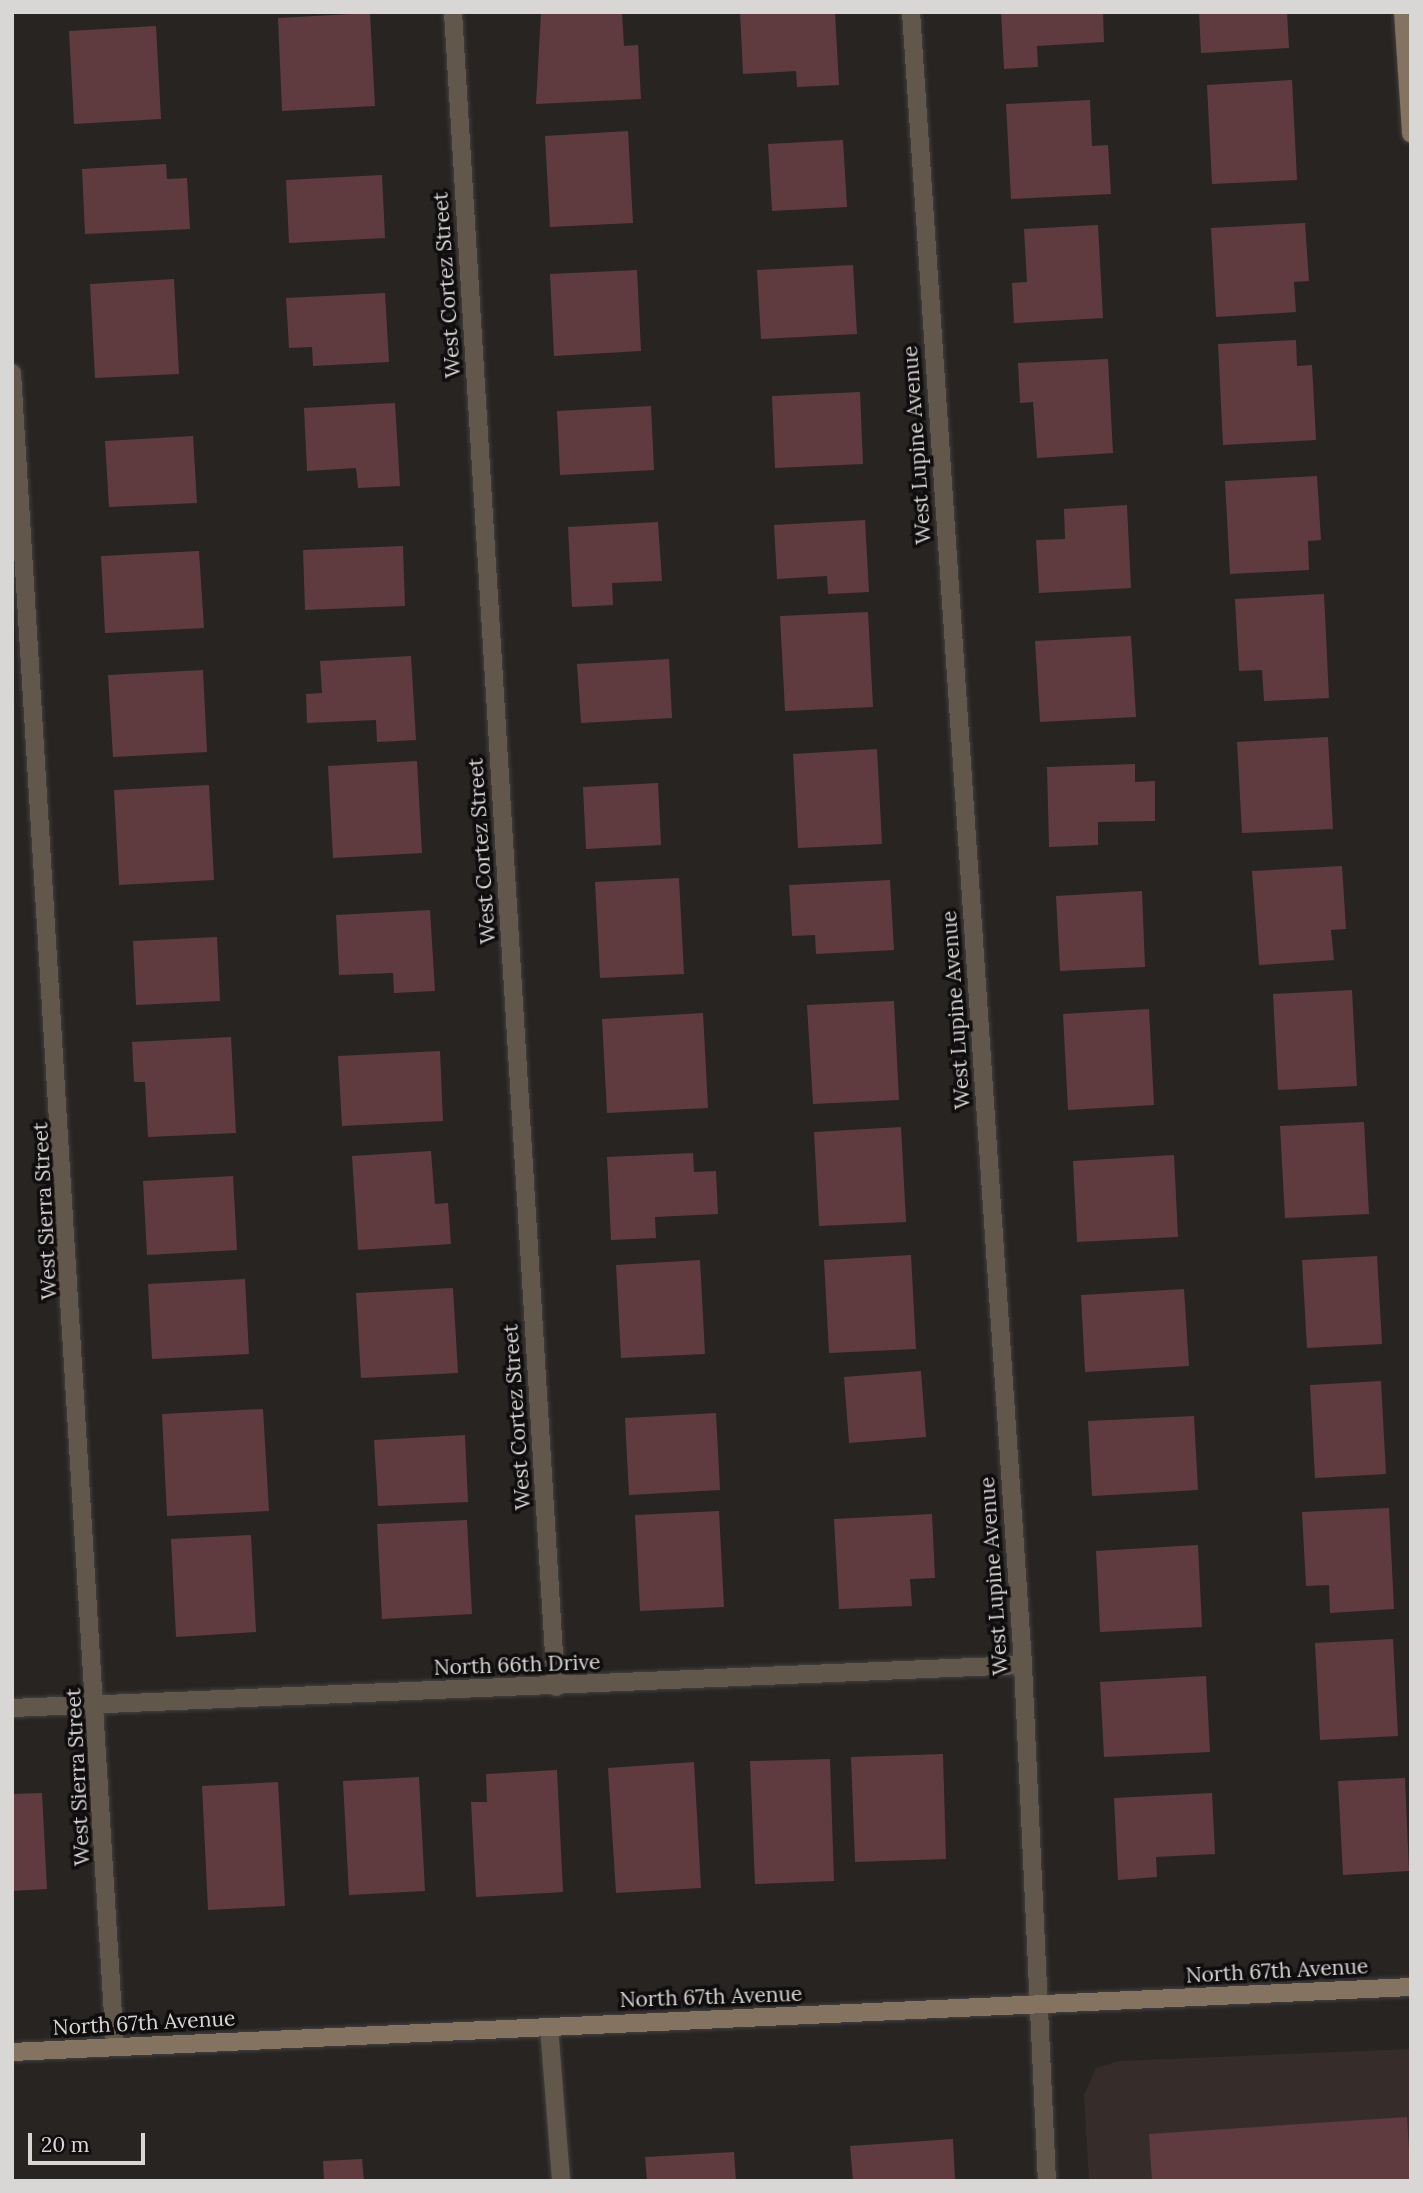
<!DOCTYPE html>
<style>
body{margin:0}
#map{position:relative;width:1423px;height:2193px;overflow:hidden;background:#272422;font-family:Lora,serif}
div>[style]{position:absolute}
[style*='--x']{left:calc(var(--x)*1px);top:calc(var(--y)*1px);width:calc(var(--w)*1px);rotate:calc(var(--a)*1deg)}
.built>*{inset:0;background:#362d2a}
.building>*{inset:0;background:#5f3b3f}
.roads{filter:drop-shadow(0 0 2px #43413f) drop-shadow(0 0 2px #43413f)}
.street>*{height:18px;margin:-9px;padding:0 9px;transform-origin:9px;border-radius:9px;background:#61574b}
.secondary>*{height:18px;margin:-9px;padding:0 9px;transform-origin:9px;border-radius:9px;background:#837360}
span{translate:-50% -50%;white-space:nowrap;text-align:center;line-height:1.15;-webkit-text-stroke:7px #0f0d0d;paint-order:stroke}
.street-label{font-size:21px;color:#d9d7d6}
.frame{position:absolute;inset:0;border:14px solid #d9d7d6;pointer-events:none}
.scale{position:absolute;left:28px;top:2133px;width:117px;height:32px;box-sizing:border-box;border:4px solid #d9d7d6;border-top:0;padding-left:9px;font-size:21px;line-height:24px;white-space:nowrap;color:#d9d7d6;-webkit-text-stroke:5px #0f0d0d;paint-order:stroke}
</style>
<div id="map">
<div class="built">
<div style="clip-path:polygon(1411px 2049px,1411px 2181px,1089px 2181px,1084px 2095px,1096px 2068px,1119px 2061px)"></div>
</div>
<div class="building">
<div style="clip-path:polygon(541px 12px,622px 12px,624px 46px,638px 45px,641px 99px,536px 104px)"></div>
<div style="clip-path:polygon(740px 12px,835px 12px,839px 85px,797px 87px,796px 71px,743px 74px)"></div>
<div style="clip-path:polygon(1001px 12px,1103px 12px,1104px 42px,1037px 46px,1038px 67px,1004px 69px)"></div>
<div style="clip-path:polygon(1199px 12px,1287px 12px,1289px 48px,1201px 53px)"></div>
<div style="clip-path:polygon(370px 13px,375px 106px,282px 111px,278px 18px)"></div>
<div style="clip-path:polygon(156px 26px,161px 119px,74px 124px,69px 31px)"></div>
<div style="clip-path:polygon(1292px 80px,1297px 180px,1212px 184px,1207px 85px)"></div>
<div style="clip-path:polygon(1090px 100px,1092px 146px,1108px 145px,1111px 194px,1011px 199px,1006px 104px)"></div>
<div style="clip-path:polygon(628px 131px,633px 223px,550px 227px,545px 136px)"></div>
<div style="clip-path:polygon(843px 140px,847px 207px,772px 211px,768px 144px)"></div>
<div style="clip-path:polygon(166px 164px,167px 179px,187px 178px,190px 229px,85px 234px,82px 169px)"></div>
<div style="clip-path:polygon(382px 175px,385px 238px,289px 243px,286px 180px)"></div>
<div style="clip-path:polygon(1305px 223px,1309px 281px,1294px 282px,1296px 312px,1216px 317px,1211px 228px)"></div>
<div style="clip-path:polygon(1098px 225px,1103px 318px,1014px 323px,1012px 283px,1027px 282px,1024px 229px)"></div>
<div style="clip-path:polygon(853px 265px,857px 334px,761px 339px,757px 270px)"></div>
<div style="clip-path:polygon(637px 270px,641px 351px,554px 356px,550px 274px)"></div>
<div style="clip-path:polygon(174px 279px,179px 374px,95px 378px,90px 284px)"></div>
<div style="clip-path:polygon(385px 293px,389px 362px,313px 366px,312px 347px,289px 348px,286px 298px)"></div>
<div style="clip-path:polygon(1296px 340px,1297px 366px,1312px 365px,1316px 440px,1223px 445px,1218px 344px)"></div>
<div style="clip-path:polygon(1108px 359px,1113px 453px,1037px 458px,1033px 402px,1020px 403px,1018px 363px)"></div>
<div style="clip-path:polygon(860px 392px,863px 464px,775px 468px,772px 396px)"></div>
<div style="clip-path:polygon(395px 403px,400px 486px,358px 488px,356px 468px,307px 471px,304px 408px)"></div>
<div style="clip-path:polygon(651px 406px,654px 470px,560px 475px,557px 411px)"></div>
<div style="clip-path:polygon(193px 436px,197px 503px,109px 507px,105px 441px)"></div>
<div style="clip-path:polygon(1317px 476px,1321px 540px,1308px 541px,1309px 570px,1230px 574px,1225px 481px)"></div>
<div style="clip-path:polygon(1127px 505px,1131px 588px,1039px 593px,1036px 540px,1065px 539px,1064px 509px)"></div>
<div style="clip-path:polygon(865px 520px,869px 592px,828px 594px,827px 576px,777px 579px,774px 525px)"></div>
<div style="clip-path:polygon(658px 522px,662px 581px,612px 583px,613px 605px,572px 607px,568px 527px)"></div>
<div style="clip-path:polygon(403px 546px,405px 606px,305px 610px,303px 550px)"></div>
<div style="clip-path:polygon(199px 551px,204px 628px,105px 633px,101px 556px)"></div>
<div style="clip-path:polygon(1324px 594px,1329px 698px,1264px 701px,1262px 670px,1239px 671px,1235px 599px)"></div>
<div style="clip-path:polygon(868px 612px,873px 707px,785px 711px,780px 616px)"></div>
<div style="clip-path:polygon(1131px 636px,1136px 717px,1040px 722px,1035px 641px)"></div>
<div style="clip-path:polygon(411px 656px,416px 740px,377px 742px,376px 720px,307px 723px,306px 694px,322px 693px,320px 661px)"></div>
<div style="clip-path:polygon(669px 659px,672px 718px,581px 723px,577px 664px)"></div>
<div style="clip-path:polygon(203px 670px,207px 752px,113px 757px,108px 675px)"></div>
<div style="clip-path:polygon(1328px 737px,1333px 829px,1242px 833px,1237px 742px)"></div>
<div style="clip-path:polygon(877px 749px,882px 844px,798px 848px,793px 754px)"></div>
<div style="clip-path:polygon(417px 761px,422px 853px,333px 858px,328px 766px)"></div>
<div style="clip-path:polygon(1135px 764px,1135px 782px,1155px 781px,1155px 821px,1098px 822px,1098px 845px,1049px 847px,1047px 767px)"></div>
<div style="clip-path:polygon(658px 783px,661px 845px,586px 849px,583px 787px)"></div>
<div style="clip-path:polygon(209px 785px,214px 880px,119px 885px,114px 790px)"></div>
<div style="clip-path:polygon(1342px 866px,1346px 929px,1331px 930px,1334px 960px,1259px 965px,1252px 871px)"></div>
<div style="clip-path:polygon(679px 878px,684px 974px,600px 978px,595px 882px)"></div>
<div style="clip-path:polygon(890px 880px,894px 950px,816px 954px,815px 935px,792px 936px,789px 885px)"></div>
<div style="clip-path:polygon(1142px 891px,1145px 967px,1060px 971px,1056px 896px)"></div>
<div style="clip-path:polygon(430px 910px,435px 991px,394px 993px,393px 973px,339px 975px,336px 915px)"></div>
<div style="clip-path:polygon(217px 937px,220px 1001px,136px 1005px,133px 941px)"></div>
<div style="clip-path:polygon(1352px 990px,1357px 1086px,1278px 1090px,1273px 994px)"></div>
<div style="clip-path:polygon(894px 1001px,899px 1100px,813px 1104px,807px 1005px)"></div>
<div style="clip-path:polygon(1149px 1009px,1154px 1105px,1068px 1110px,1063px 1014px)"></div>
<div style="clip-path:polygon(703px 1013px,708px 1108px,607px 1113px,602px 1019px)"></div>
<div style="clip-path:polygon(231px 1037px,236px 1133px,148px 1137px,145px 1082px,134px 1082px,132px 1042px)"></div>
<div style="clip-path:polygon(440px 1051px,443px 1121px,342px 1126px,338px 1056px)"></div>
<div style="clip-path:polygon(1364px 1122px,1369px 1214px,1285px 1218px,1280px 1126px)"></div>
<div style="clip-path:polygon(901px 1127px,906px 1222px,819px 1226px,814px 1132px)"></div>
<div style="clip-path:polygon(431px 1151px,435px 1204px,448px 1203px,451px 1244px,358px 1250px,352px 1156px)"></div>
<div style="clip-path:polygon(693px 1153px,694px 1172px,716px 1171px,718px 1214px,655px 1217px,656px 1238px,611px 1240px,607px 1157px)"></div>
<div style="clip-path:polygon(1174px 1155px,1178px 1237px,1077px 1242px,1073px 1161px)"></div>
<div style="clip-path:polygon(233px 1176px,237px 1250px,147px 1255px,143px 1181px)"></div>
<div style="clip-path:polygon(911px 1255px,916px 1349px,829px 1353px,824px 1260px)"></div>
<div style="clip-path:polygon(1377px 1256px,1382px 1344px,1307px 1348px,1302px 1260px)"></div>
<div style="clip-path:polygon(700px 1260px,705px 1354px,621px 1358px,616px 1265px)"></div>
<div style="clip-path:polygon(245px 1279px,249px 1354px,152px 1359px,148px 1284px)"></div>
<div style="clip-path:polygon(453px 1288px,458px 1373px,361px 1378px,356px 1293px)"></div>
<div style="clip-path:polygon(1184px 1289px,1189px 1366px,1085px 1372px,1081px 1295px)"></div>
<div style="clip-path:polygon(921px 1371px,926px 1437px,849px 1443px,844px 1377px)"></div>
<div style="clip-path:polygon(1381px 1381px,1386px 1474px,1315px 1478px,1310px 1385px)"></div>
<div style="clip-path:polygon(263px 1409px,269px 1511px,167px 1516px,162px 1414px)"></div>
<div style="clip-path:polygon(716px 1413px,720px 1490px,629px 1495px,625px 1418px)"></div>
<div style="clip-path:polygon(1194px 1416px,1198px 1490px,1092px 1496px,1088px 1421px)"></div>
<div style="clip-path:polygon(465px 1435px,468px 1502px,378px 1506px,374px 1440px)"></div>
<div style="clip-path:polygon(1389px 1508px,1394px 1609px,1330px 1613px,1329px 1585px,1306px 1586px,1302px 1512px)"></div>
<div style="clip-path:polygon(719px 1511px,724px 1607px,640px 1611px,635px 1515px)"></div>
<div style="clip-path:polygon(932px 1514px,935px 1578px,910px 1579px,912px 1606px,839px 1609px,834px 1519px)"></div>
<div style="clip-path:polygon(467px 1520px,472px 1614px,382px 1619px,377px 1524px)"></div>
<div style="clip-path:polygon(251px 1535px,256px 1632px,176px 1637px,171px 1539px)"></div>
<div style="clip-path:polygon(1198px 1545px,1202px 1627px,1100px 1632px,1096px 1551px)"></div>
<div style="clip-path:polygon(1393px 1639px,1398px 1736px,1320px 1740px,1315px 1643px)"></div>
<div style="clip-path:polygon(1206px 1676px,1210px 1752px,1104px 1757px,1100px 1682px)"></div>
<div style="clip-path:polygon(943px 1754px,946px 1859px,855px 1862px,851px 1757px)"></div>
<div style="clip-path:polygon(830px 1759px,834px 1881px,755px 1884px,750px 1761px)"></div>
<div style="clip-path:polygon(694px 1762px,701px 1888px,616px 1893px,608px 1768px)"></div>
<div style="clip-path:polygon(557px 1770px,563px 1892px,476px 1897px,471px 1802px,487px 1802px,486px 1774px)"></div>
<div style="clip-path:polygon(419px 1777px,425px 1891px,349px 1895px,343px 1781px)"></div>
<div style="clip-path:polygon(1405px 1778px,1409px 1871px,1343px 1875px,1338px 1781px)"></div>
<div style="clip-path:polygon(278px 1782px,285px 1906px,208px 1910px,202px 1786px)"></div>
<div style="clip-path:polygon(42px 1793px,47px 1889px,12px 1891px,12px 1794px)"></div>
<div style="clip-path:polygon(1212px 1793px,1215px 1854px,1156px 1857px,1157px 1877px,1118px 1880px,1114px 1798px)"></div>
<div style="clip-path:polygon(1407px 2117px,1411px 2181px,1152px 2181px,1149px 2134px)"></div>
<div style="clip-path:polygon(953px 2139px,955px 2180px,853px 2181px,850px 2146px)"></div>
<div style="clip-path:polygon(734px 2152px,736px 2181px,647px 2181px,645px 2157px)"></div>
<div style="clip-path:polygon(362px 2159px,364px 2181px,324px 2181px,323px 2161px)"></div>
</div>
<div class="roads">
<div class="street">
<div style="--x:453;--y:12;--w:1678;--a:86.48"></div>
<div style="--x:911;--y:12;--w:1657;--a:86.12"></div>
<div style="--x:1023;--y:1665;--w:517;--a:87.34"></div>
<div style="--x:12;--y:373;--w:1677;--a:86.48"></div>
<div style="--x:12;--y:1708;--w:1012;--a:-2.44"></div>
<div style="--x:549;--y:2027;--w:154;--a:85.5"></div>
</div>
<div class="secondary">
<div style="--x:1403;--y:12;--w:122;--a:86.2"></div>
<div style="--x:12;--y:2052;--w:1401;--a:-2.66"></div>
</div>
</div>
<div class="street-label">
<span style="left:447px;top:285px;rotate:-94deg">West Cortez Street</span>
<span style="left:917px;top:445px;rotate:-94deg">West Lupine Avenue</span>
<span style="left:482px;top:851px;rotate:-94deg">West Cortez Street</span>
<span style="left:956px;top:1010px;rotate:-94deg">West Lupine Avenue</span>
<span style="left:45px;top:1211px;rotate:-93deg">West Sierra Street</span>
<span style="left:517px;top:1417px;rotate:-94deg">West Cortez Street</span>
<span style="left:994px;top:1576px;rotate:-94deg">West Lupine Avenue</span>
<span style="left:517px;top:1665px;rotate:-2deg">North 66th Drive</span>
<span style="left:78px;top:1777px;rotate:-93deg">West Sierra Street</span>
<span style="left:1277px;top:1971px;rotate:-3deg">North 67th Avenue</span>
<span style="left:711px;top:1997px;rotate:-2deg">North 67th Avenue</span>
<span style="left:144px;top:2023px;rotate:-3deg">North 67th Avenue</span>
</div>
<div class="frame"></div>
<div class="scale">20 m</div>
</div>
